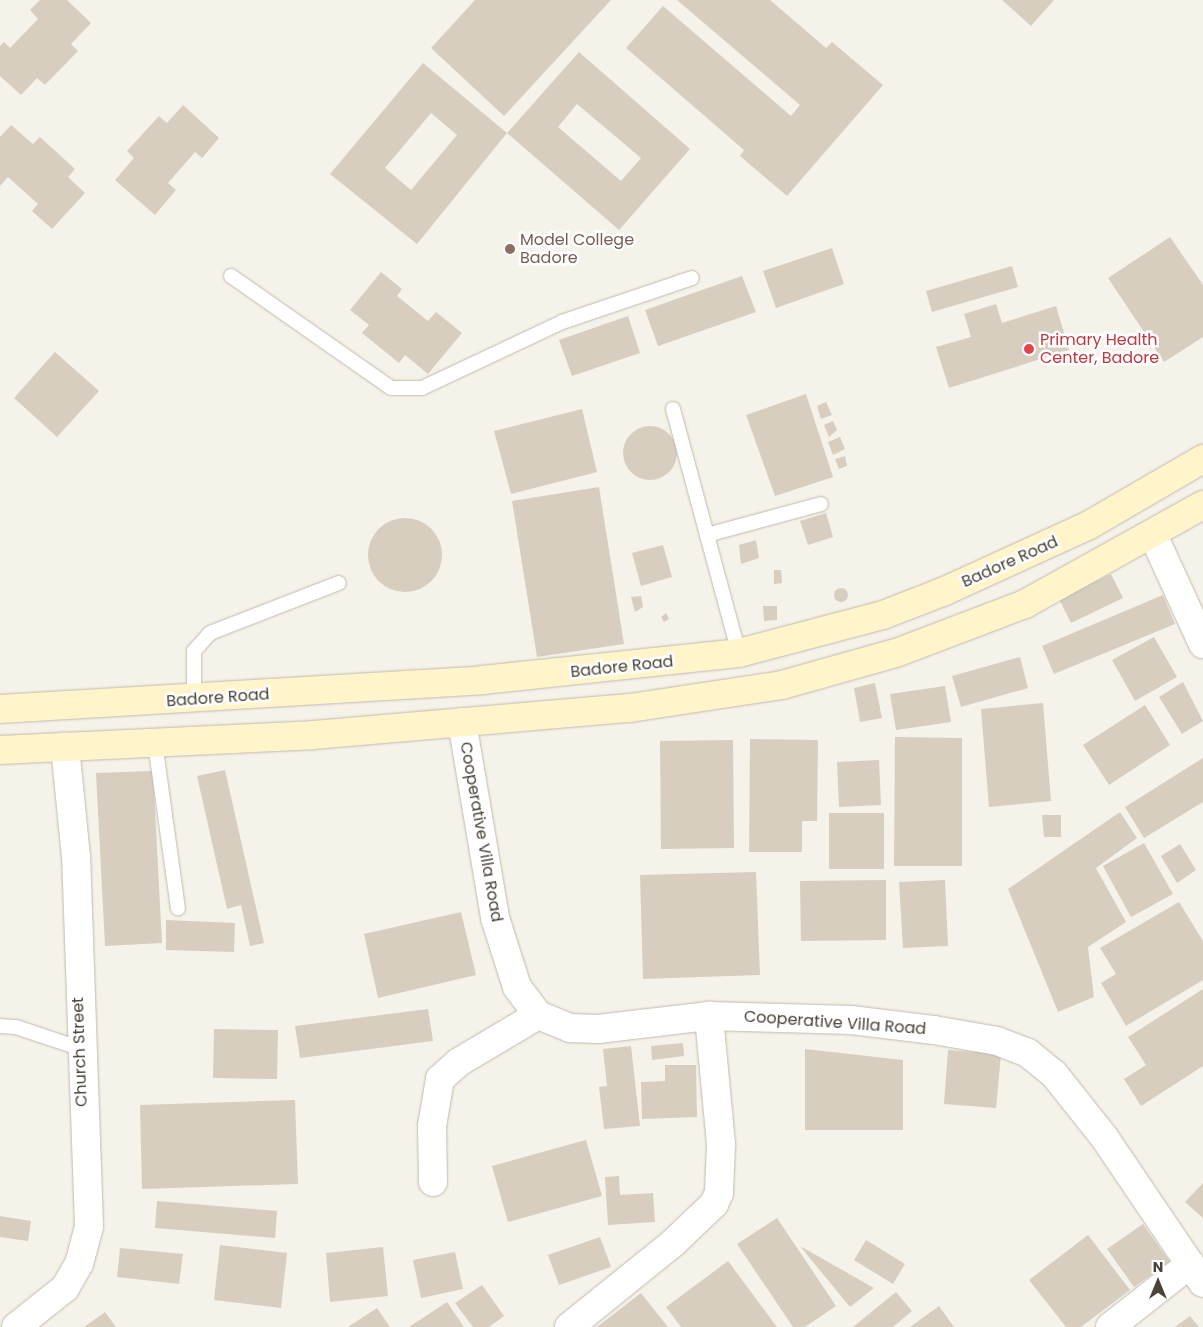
<!DOCTYPE html>
<style>
body{margin:0}
#map{position:relative;width:1203px;height:1327px;overflow:hidden;background:#f5f2ea;font-family:Poppins,sans-serif}
div>[style]{position:absolute}
[style*='--x']{left:calc(var(--x)*1px);top:calc(var(--y)*1px);width:calc(var(--w)*1px);rotate:calc(var(--a)*1deg)}
.building>*{inset:0;background:#d7cebf}
.round{border-radius:50%}
.roads{filter:drop-shadow(0 0 1px #c1baac) drop-shadow(0 0 1px #c1baac)}
.service>*{height:14px;margin:-7px;padding:0 7px;transform-origin:7px;border-radius:7px;background:#fff}
.minor>*{height:28px;margin:-14px;padding:0 14px;transform-origin:14px;border-radius:14px;background:#fff}
.secondary>*{height:28px;margin:-14px;padding:0 14px;transform-origin:14px;border-radius:14px;background:#fff4ca}
.dots>*{width:14px;height:14px;translate:-50% -50%;box-sizing:border-box;border:2px solid #fff;border-radius:50%}
span{translate:-50% -50%;white-space:nowrap;text-align:center;line-height:1.15;-webkit-text-stroke:5px #fff;paint-order:stroke}
.education-label{font-size:16px;color:#785e54}
.left{translate:0 -50%;text-align:left}
.health-label{font-size:16px;color:#be3a42}
.street-label{font-size:16px;color:#494338}
.north{position:absolute;left:1133px;top:1257px;width:50px;height:50px;-webkit-text-stroke:4px #fff;paint-order:stroke;rotate:0deg;font-size:14px;font-weight:700;line-height:20px;text-align:center;color:#494338}
.north::after{content:'';display:block;margin:auto;width:18px;height:22px;background:#494338;clip-path:polygon(50% 0,100% 100%,50% 72%,0 100%)}
</style>
<div id="map">
<div class="building">
<div style="clip-path:polygon(40px 0,67px 0,91px 23px,71px 44px,78px 51px,45px 85px,37px 78px,21px 95px,0 76px,0 46px,4px 42px,10px 48px,38px 19px,30px 10px)"></div>
<div style="clip-path:polygon(475px 0,611px 0,504px 116px,431px 48px)"></div>
<div style="clip-path:polygon(677px 0,770px 0,826px 48px,832px 42px,883px 85px,787px 196px,740px 156px,744px 150px,626px 48px,663px 6px,791px 116px,800px 105px)"></div>
<div style="clip-path:polygon(1002px 0,1054px 0,1031px 26px)"></div>
<div style="clip-path:polygon(evenodd,579px 52px,690px 149px,619px 230px,507px 133px,579px 52px,577px 104px,641px 158px,621px 181px,558px 127px,577px 104px)"></div>
<div style="clip-path:polygon(evenodd,423px 63px,507px 133px,417px 244px,330px 174px,423px 63px,431px 113px,457px 135px,411px 190px,385px 168px,431px 113px)"></div>
<div style="clip-path:polygon(183px 105px,219px 138px,202px 158px,195px 152px,168px 183px,176px 190px,155px 215px,115px 180px,134px 158px,127px 151px,159px 116px,167px 123px)"></div>
<div style="clip-path:polygon(11px 125px,33px 144px,40px 137px,75px 169px,68px 177px,85px 193px,52px 229px,32px 211px,38px 204px,8px 177px,0 186px,0 137px)"></div>
<div style="clip-path:polygon(1170px 237px,1203px 285px,1203px 337px,1164px 362px,1108px 278px)"></div>
<div style="clip-path:polygon(832px 248px,844px 284px,776px 308px,763px 271px)"></div>
<div style="clip-path:polygon(1012px 266px,1018px 287px,932px 312px,926px 291px)"></div>
<div style="clip-path:polygon(381px 272px,402px 289px,397px 296px,428px 321px,436px 312px,462px 333px,428px 374px,405px 355px,399px 363px,362px 333px,369px 325px,350px 310px)"></div>
<div style="clip-path:polygon(742px 276px,756px 312px,658px 346px,645px 310px)"></div>
<div style="clip-path:polygon(996px 304px,1002px 323px,1056px 306px,1069px 350px,949px 388px,936px 347px,971px 337px,964px 314px)"></div>
<div style="clip-path:polygon(628px 316px,640px 353px,572px 376px,559px 340px)"></div>
<div style="clip-path:polygon(55px 352px,99px 391px,57px 437px,14px 398px)"></div>
<div style="clip-path:polygon(806px 394px,833px 477px,775px 496px,746px 415px)"></div>
<div style="clip-path:polygon(826px 402px,832px 415px,821px 419px,817px 406px)"></div>
<div style="clip-path:polygon(582px 409px,597px 472px,511px 494px,494px 431px)"></div>
<div style="clip-path:polygon(833px 421px,837px 430px,829px 437px,824px 425px)"></div>
<div class="round" style="left:623px;top:426px;width:54px;height:54px"></div>
<div style="clip-path:polygon(840px 437px,845px 449px,833px 455px,828px 442px)"></div>
<div style="clip-path:polygon(845px 456px,847px 466px,839px 469px,835px 459px)"></div>
<div style="clip-path:polygon(599px 487px,624px 644px,537px 657px,512px 501px)"></div>
<div style="clip-path:polygon(826px 513px,833px 537px,808px 545px,800px 521px)"></div>
<div class="round" style="left:368px;top:518px;width:74px;height:74px"></div>
<div style="clip-path:polygon(756px 540px,759px 558px,741px 564px,739px 545px)"></div>
<div style="clip-path:polygon(663px 545px,672px 577px,641px 586px,632px 553px)"></div>
<div style="clip-path:polygon(774px 570px,781px 570px,782px 583px,774px 584px)"></div>
<div style="clip-path:polygon(1111px 574px,1123px 598px,1071px 623px,1059px 599px)"></div>
<div class="round" style="left:834px;top:588px;width:14px;height:14px"></div>
<div style="clip-path:polygon(1163px 595px,1175px 624px,1054px 674px,1042px 646px)"></div>
<div style="clip-path:polygon(641px 596px,643px 607px,635px 612px,631px 597px)"></div>
<div style="clip-path:polygon(763px 606px,777px 606px,777px 620px,764px 621px)"></div>
<div style="clip-path:polygon(666px 613px,669px 619px,664px 622px,661px 617px)"></div>
<div style="clip-path:polygon(1154px 637px,1177px 677px,1135px 701px,1112px 660px)"></div>
<div style="clip-path:polygon(1020px 657px,1028px 688px,961px 707px,952px 676px)"></div>
<div style="clip-path:polygon(1183px 682px,1203px 721px,1182px 734px,1159px 697px)"></div>
<div style="clip-path:polygon(875px 683px,882px 718px,860px 722px,854px 688px)"></div>
<div style="clip-path:polygon(945px 686px,951px 722px,896px 730px,890px 694px)"></div>
<div style="clip-path:polygon(1043px 703px,1051px 801px,989px 807px,981px 709px)"></div>
<div style="clip-path:polygon(1145px 705px,1170px 745px,1109px 785px,1083px 745px)"></div>
<div style="clip-path:polygon(895px 737px,962px 738px,962px 866px,894px 866px)"></div>
<div style="clip-path:polygon(750px 739px,818px 740px,817px 821px,802px 821px,802px 852px,749px 852px)"></div>
<div style="clip-path:polygon(733px 740px,734px 848px,661px 849px,660px 741px)"></div>
<div style="clip-path:polygon(1203px 758px,1203px 802px,1144px 838px,1125px 807px)"></div>
<div style="clip-path:polygon(879px 760px,881px 805px,839px 807px,837px 762px)"></div>
<div style="clip-path:polygon(225px 770px,264px 943px,250px 946px,241px 905px,227px 909px,197px 776px)"></div>
<div style="clip-path:polygon(153px 771px,162px 943px,105px 946px,96px 773px)"></div>
<div style="clip-path:polygon(1120px 812px,1137px 838px,1096px 868px,1126px 922px,1088px 947px,1094px 997px,1058px 1012px,1008px 889px)"></div>
<div style="clip-path:polygon(829px 813px,884px 813px,884px 869px,829px 869px)"></div>
<div style="clip-path:polygon(1042px 815px,1061px 815px,1061px 837px,1044px 837px)"></div>
<div style="clip-path:polygon(1144px 843px,1173px 894px,1131px 917px,1103px 866px)"></div>
<div style="clip-path:polygon(1180px 844px,1196px 870px,1177px 883px,1161px 856px)"></div>
<div style="clip-path:polygon(756px 872px,760px 975px,643px 979px,640px 875px)"></div>
<div style="clip-path:polygon(886px 880px,886px 940px,801px 941px,800px 881px)"></div>
<div style="clip-path:polygon(945px 880px,948px 946px,903px 948px,899px 882px)"></div>
<div style="clip-path:polygon(1179px 902px,1203px 941px,1203px 980px,1126px 1026px,1101px 983px,1116px 974px,1100px 948px)"></div>
<div style="clip-path:polygon(461px 912px,476px 975px,378px 998px,364px 934px)"></div>
<div style="clip-path:polygon(166px 920px,235px 923px,234px 952px,166px 950px)"></div>
<div style="clip-path:polygon(1203px 989px,1203px 1066px,1141px 1106px,1124px 1079px,1146px 1065px,1128px 1037px)"></div>
<div style="clip-path:polygon(428px 1009px,433px 1041px,300px 1058px,295px 1026px)"></div>
<div style="clip-path:polygon(214px 1029px,278px 1030px,277px 1079px,213px 1078px)"></div>
<div style="clip-path:polygon(683px 1043px,684px 1056px,652px 1060px,651px 1046px)"></div>
<div style="clip-path:polygon(631px 1046px,640px 1126px,604px 1129px,599px 1087px,607px 1086px,603px 1049px)"></div>
<div style="clip-path:polygon(805px 1049px,903px 1060px,903px 1130px,805px 1130px)"></div>
<div style="clip-path:polygon(948px 1050px,1001px 1054px,996px 1108px,944px 1104px)"></div>
<div style="clip-path:polygon(665px 1065px,696px 1065px,697px 1117px,642px 1119px,641px 1082px,665px 1081px)"></div>
<div style="clip-path:polygon(295px 1100px,298px 1184px,142px 1189px,140px 1105px)"></div>
<div style="clip-path:polygon(586px 1140px,602px 1196px,508px 1222px,492px 1166px)"></div>
<div style="clip-path:polygon(619px 1176px,620px 1195px,653px 1193px,655px 1222px,608px 1225px,605px 1177px)"></div>
<div style="clip-path:polygon(1203px 1183px,1203px 1218px,1185px 1202px)"></div>
<div style="clip-path:polygon(157px 1201px,277px 1211px,275px 1238px,155px 1228px)"></div>
<div style="clip-path:polygon(0 1216px,31px 1221px,28px 1241px,0 1237px)"></div>
<div style="clip-path:polygon(777px 1218px,836px 1306px,805px 1327px,793px 1327px,737px 1244px)"></div>
<div style="clip-path:polygon(1143px 1224px,1170px 1262px,1134px 1287px,1107px 1249px)"></div>
<div style="clip-path:polygon(1088px 1235px,1130px 1290px,1081px 1327px,1066px 1327px,1029px 1280px)"></div>
<div style="clip-path:polygon(600px 1237px,611px 1267px,559px 1285px,548px 1255px)"></div>
<div style="clip-path:polygon(866px 1240px,905px 1264px,893px 1284px,854px 1260px)"></div>
<div style="clip-path:polygon(220px 1245px,287px 1253px,281px 1308px,214px 1300px)"></div>
<div style="clip-path:polygon(800px 1246px,874px 1288px,850px 1307px)"></div>
<div style="clip-path:polygon(383px 1247px,388px 1296px,330px 1302px,326px 1253px)"></div>
<div style="clip-path:polygon(120px 1248px,183px 1254px,179px 1284px,117px 1277px)"></div>
<div style="clip-path:polygon(455px 1252px,463px 1289px,421px 1298px,413px 1260px)"></div>
<div style="clip-path:polygon(728px 1261px,777px 1327px,681px 1327px,666px 1307px)"></div>
<div style="clip-path:polygon(482px 1285px,504px 1316px,489px 1327px,473px 1327px,455px 1303px)"></div>
<div style="clip-path:polygon(896px 1292px,912px 1311px,893px 1327px,853px 1327px)"></div>
<div style="clip-path:polygon(641px 1293px,668px 1327px,597px 1327px)"></div>
<div style="clip-path:polygon(447px 1302px,464px 1327px,409px 1327px)"></div>
<div style="clip-path:polygon(939px 1306px,954px 1327px,910px 1327px)"></div>
<div style="clip-path:polygon(377px 1308px,390px 1327px,348px 1327px)"></div>
<div style="clip-path:polygon(105px 1312px,116px 1327px,84px 1327px)"></div>
<div style="clip-path:polygon(1190px 1316px,1199px 1327px,1175px 1327px)"></div>
</div>
<div class="roads">
<div class="service">
<div style="--x:231;--y:276;--w:195;--a:35"></div>
<div style="--x:391;--y:388;--w:31;--a:0"></div>
<div style="--x:422;--y:388;--w:155;--a:-25.2"></div>
<div style="--x:562;--y:322;--w:137;--a:-18.7"></div>
<div style="--x:673;--y:409;--w:253;--a:74.9"></div>
<div style="--x:707;--y:535;--w:118;--a:-15.2"></div>
<div style="--x:194;--y:700;--w:49;--a:-90"></div>
<div style="--x:194;--y:651;--w:24;--a:-48"></div>
<div style="--x:210;--y:633;--w:138;--a:-21.2"></div>
<div style="--x:155;--y:743;--w:167;--a:82.1"></div>
<div style="--x:0;--y:1026;--w:16;--a:4"></div>
<div style="--x:16;--y:1027;--w:66;--a:18.4"></div>
</div>
<div class="minor">
<div style="--x:1153;--y:535;--w:120;--a:65.4"></div>
<div style="--x:462;--y:722;--w:199;--a:80.4"></div>
<div style="--x:495;--y:918;--w:72;--a:72.3"></div>
<div style="--x:517;--y:987;--w:35;--a:53"></div>
<div style="--x:538;--y:1015;--w:35;--a:22"></div>
<div style="--x:570;--y:1028;--w:28;--a:2"></div>
<div style="--x:598;--y:1029;--w:112;--a:-6.7"></div>
<div style="--x:709;--y:1016;--w:142;--a:1.6"></div>
<div style="--x:851;--y:1020;--w:84;--a:6.9"></div>
<div style="--x:934;--y:1030;--w:64;--a:9.9"></div>
<div style="--x:997;--y:1041;--w:33;--a:21"></div>
<div style="--x:1028;--y:1053;--w:33;--a:39"></div>
<div style="--x:1054;--y:1074;--w:80;--a:51.6"></div>
<div style="--x:1104;--y:1137;--w:176;--a:55.9"></div>
<div style="--x:433;--y:1182;--w:56;--a:-91"></div>
<div style="--x:432;--y:1126;--w:48;--a:-80.3"></div>
<div style="--x:440;--y:1079;--w:25;--a:-42"></div>
<div style="--x:459;--y:1062;--w:92;--a:-30.7"></div>
<div style="--x:16;--y:1327;--w:63;--a:-38.5"></div>
<div style="--x:65;--y:1288;--w:28;--a:-60"></div>
<div style="--x:79;--y:1264;--w:39;--a:-75"></div>
<div style="--x:89;--y:1226;--w:369;--a:-92"></div>
<div style="--x:76;--y:857;--w:111;--a:-95.7"></div>
<div style="--x:569;--y:1327;--w:134;--a:-38.9"></div>
<div style="--x:673;--y:1243;--w:57;--a:-43.6"></div>
<div style="--x:714;--y:1204;--w:12;--a:-66"></div>
<div style="--x:719;--y:1193;--w:49;--a:-87.7"></div>
<div style="--x:721;--y:1144;--w:129;--a:-95.4"></div>
<div style="--x:1110;--y:1327;--w:102;--a:-38.2"></div>
</div>
<div class="secondary">
<div style="--x:0;--y:709;--w:483;--a:-3.4"></div>
<div style="--x:482;--y:680;--w:258;--a:-6"></div>
<div style="--x:739;--y:653;--w:149;--a:-14.8"></div>
<div style="--x:883;--y:615;--w:66;--a:-21.2"></div>
<div style="--x:945;--y:591;--w:158;--a:-24.6"></div>
<div style="--x:1089;--y:525;--w:132;--a:-30.1"></div>
<div style="--x:0;--y:750;--w:313;--a:-2.7"></div>
<div style="--x:313;--y:735;--w:318;--a:-4.9"></div>
<div style="--x:630;--y:708;--w:154;--a:-8.6"></div>
<div style="--x:782;--y:685;--w:118;--a:-15.7"></div>
<div style="--x:896;--y:653;--w:138;--a:-20.8"></div>
<div style="--x:1025;--y:604;--w:204;--a:-29.1"></div>
</div>
</div>
<div class="dots">
<div style="left:510px;top:249px;background:#8d6e63"></div>
<div style="left:1029px;top:349px;background:#e0444e"></div>
</div>
<div class="education-label">
<span class="left" style="left:520px;top:249px">Model College<br>Badore</span>
</div>
<div class="health-label">
<span class="left" style="left:1040px;top:349px">Primary Health<br>Center, Badore</span>
</div>
<div class="street-label">
<span style="left:1010px;top:562px;rotate:-24deg">Badore Road</span>
<span style="left:622px;top:667px;rotate:-6deg">Badore Road</span>
<span style="left:218px;top:698px;rotate:-4deg">Badore Road</span>
<span style="left:481px;top:832px;rotate:80deg">Cooperative Villa Road</span>
<span style="left:835px;top:1023px;rotate:4deg">Cooperative Villa Road</span>
<span style="left:80px;top:1052px;rotate:-92deg">Church Street</span>
</div>
<div class="north">N</div>
</div>
